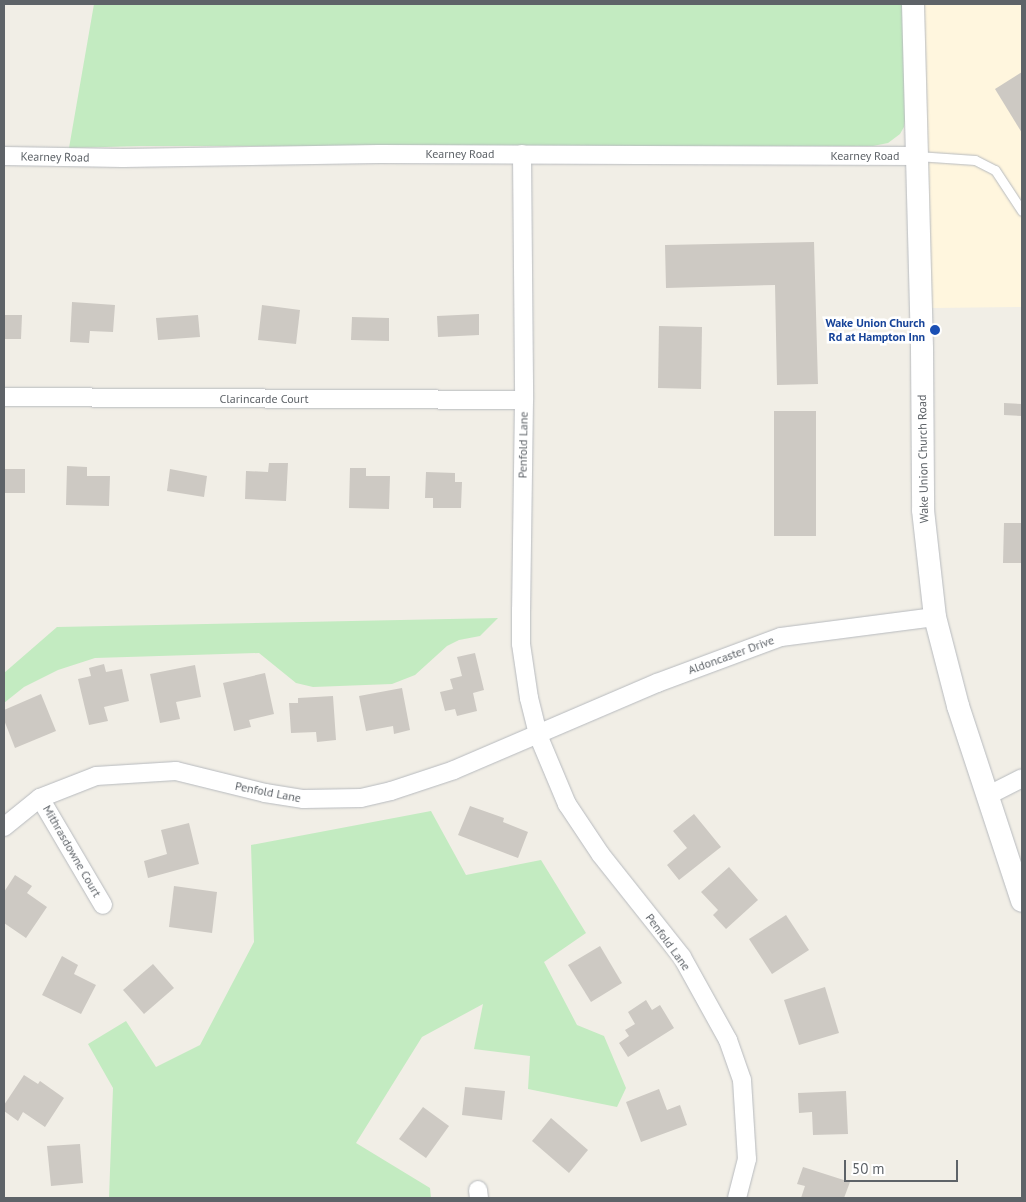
<!DOCTYPE html>
<style>
body{margin:0}
#map{position:relative;width:1026px;height:1202px;overflow:hidden;background:#f1eee6;font-family:"PT Sans",sans-serif}
div>[style]{position:absolute}
[style*='--x']{left:calc(var(--x)*1px);top:calc(var(--y)*1px);width:calc(var(--w)*1px);rotate:calc(var(--a)*1deg)}
.commercial>*{inset:0;background:#fff6de}
.green>*{inset:0;background:#c3ebc1}
.building>*{inset:0;background:#cdc9c3}
.roads{filter:drop-shadow(0 0 1px #b7babe) drop-shadow(0 0 1px #b7babe)}
.service>*{height:9px;margin:-4.5px;padding:0 4.5px;transform-origin:4.5px;border-radius:4.5px;background:#fff}
.minor>*{height:18px;margin:-9px;padding:0 9px;transform-origin:9px;border-radius:9px;background:#fff}
.tertiary>*{height:22px;margin:-11px;padding:0 11px;transform-origin:11px;border-radius:11px;background:#fff}
.dots>*{width:14px;height:14px;translate:-50% -50%;box-sizing:border-box;border:2px solid #fff;border-radius:50%}
span{translate:-50% -50%;white-space:nowrap;text-align:center;line-height:1.15;-webkit-text-stroke:5px #fff;paint-order:stroke}
.street-label{font-size:12px;color:#5e6368}
.transit-label{font-size:12px;color:#164399;font-weight:700}
.right{translate:-100% -50%;text-align:right}
.frame{position:absolute;inset:0;border:5px solid #5e6368;pointer-events:none}
.scale{position:absolute;left:844px;top:1160px;width:114px;height:22px;box-sizing:border-box;border:2px solid #5e6368;border-top:0;padding-left:6px;font-size:15px;line-height:18px;white-space:nowrap;color:#5e6368;-webkit-text-stroke:4px #fff;paint-order:stroke}
</style>
<div id="map">
<div class="commercial">
<div style="clip-path:polygon(920px 4px,1022px 4px,1022px 307px,931px 308px)"></div>
</div>
<div class="green">
<div style="clip-path:polygon(94px 4px,904px 4px,907px 109px,904px 127px,900px 134px,888px 143px,873px 146px,141px 146px,69px 148px)"></div>
<div style="clip-path:polygon(498px 618px,480px 636px,459px 640px,447px 646px,415px 675px,392px 684px,313px 687px,296px 683px,259px 653px,95px 658px,58px 670px,24px 687px,4px 703px,4px 673px,57px 627px)"></div>
<div style="clip-path:polygon(431px 811px,466px 875px,541px 860px,586px 933px,544px 962px,577px 1025px,604px 1036px,626px 1088px,617px 1107px,528px 1089px,530px 1056px,474px 1049px,483px 1004px,422px 1037px,356px 1143px,430px 1188px,431px 1198px,109px 1198px,113px 1088px,88px 1044px,126px 1021px,156px 1067px,200px 1045px,254px 942px,251px 845px)"></div>
</div>
<div class="building">
<div style="clip-path:polygon(1022px 72px,1022px 133px,995px 89px)"></div>
<div style="clip-path:polygon(814px 242px,818px 384px,777px 385px,775px 285px,666px 288px,665px 245px)"></div>
<div style="clip-path:polygon(72px 302px,115px 305px,113px 332px,90px 331px,89px 343px,70px 342px)"></div>
<div style="clip-path:polygon(262px 305px,300px 310px,296px 344px,258px 340px)"></div>
<div style="clip-path:polygon(479px 314px,479px 335px,438px 337px,437px 316px)"></div>
<div style="clip-path:polygon(4px 315px,22px 315px,21px 339px,4px 339px)"></div>
<div style="clip-path:polygon(198px 315px,200px 337px,158px 340px,156px 318px)"></div>
<div style="clip-path:polygon(352px 317px,389px 318px,389px 341px,351px 340px)"></div>
<div style="clip-path:polygon(659px 326px,702px 327px,701px 389px,658px 388px)"></div>
<div style="clip-path:polygon(1004px 403px,1022px 404px,1022px 416px,1004px 415px)"></div>
<div style="clip-path:polygon(774px 411px,816px 411px,816px 536px,774px 536px)"></div>
<div style="clip-path:polygon(269px 463px,288px 463px,286px 501px,245px 499px,246px 471px,268px 472px)"></div>
<div style="clip-path:polygon(67px 466px,87px 467px,87px 476px,110px 476px,109px 506px,66px 505px)"></div>
<div style="clip-path:polygon(350px 468px,366px 468px,366px 476px,390px 476px,389px 509px,349px 508px)"></div>
<div style="clip-path:polygon(4px 469px,25px 469px,25px 493px,4px 493px)"></div>
<div style="clip-path:polygon(170px 469px,207px 476px,204px 497px,167px 491px)"></div>
<div style="clip-path:polygon(426px 472px,455px 473px,455px 482px,462px 482px,461px 508px,433px 508px,433px 498px,425px 498px)"></div>
<div style="clip-path:polygon(1004px 523px,1022px 523px,1022px 563px,1003px 563px)"></div>
<div style="clip-path:polygon(475px 653px,484px 690px,473px 693px,477px 711px,457px 716px,455px 709px,445px 711px,440px 692px,453px 689px,450px 679px,462px 676px,457px 657px)"></div>
<div style="clip-path:polygon(104px 664px,106px 672px,122px 669px,129px 701px,104px 707px,108px 721px,89px 725px,78px 679px,91px 676px,89px 668px)"></div>
<div style="clip-path:polygon(195px 665px,201px 697px,176px 702px,180px 719px,160px 723px,150px 674px)"></div>
<div style="clip-path:polygon(265px 673px,274px 714px,249px 720px,251px 727px,234px 731px,223px 683px)"></div>
<div style="clip-path:polygon(402px 688px,410px 730px,394px 734px,393px 726px,366px 731px,359px 696px)"></div>
<div style="clip-path:polygon(41px 694px,56px 731px,15px 748px,4px 720px,4px 710px)"></div>
<div style="clip-path:polygon(333px 696px,336px 740px,317px 742px,316px 732px,291px 733px,289px 703px,298px 703px,298px 698px)"></div>
<div style="clip-path:polygon(470px 806px,504px 818px,503px 822px,528px 832px,518px 858px,458px 835px)"></div>
<div style="clip-path:polygon(694px 814px,721px 847px,679px 880px,667px 865px,687px 848px,673px 831px)"></div>
<div style="clip-path:polygon(189px 823px,199px 864px,148px 878px,144px 861px,167px 854px,161px 830px)"></div>
<div style="clip-path:polygon(729px 867px,758px 900px,726px 929px,713px 915px,718px 910px,701px 892px)"></div>
<div style="clip-path:polygon(15px 875px,32px 886px,27px 893px,47px 907px,26px 938px,4px 923px,4px 892px)"></div>
<div style="clip-path:polygon(174px 886px,217px 892px,212px 933px,169px 927px)"></div>
<div style="clip-path:polygon(786px 915px,809px 950px,772px 974px,749px 939px)"></div>
<div style="clip-path:polygon(600px 946px,622px 983px,591px 1002px,568px 965px)"></div>
<div style="clip-path:polygon(62px 956px,78px 965px,74px 974px,96px 985px,81px 1014px,42px 995px)"></div>
<div style="clip-path:polygon(153px 964px,174px 988px,144px 1014px,123px 990px)"></div>
<div style="clip-path:polygon(825px 987px,839px 1033px,799px 1045px,784px 1000px)"></div>
<div style="clip-path:polygon(646px 1000px,652px 1010px,660px 1005px,674px 1028px,628px 1057px,619px 1043px,629px 1036px,625px 1030px,635px 1024px,628px 1012px)"></div>
<div style="clip-path:polygon(24px 1075px,38px 1084px,40px 1081px,64px 1098px,45px 1127px,23px 1112px,18px 1121px,4px 1111px,4px 1105px)"></div>
<div style="clip-path:polygon(465px 1087px,505px 1091px,502px 1120px,462px 1115px)"></div>
<div style="clip-path:polygon(659px 1089px,667px 1110px,680px 1105px,687px 1125px,641px 1142px,626px 1102px)"></div>
<div style="clip-path:polygon(846px 1091px,848px 1134px,813px 1135px,812px 1112px,799px 1113px,798px 1093px)"></div>
<div style="clip-path:polygon(423px 1107px,449px 1126px,426px 1158px,399px 1139px)"></div>
<div style="clip-path:polygon(551px 1118px,588px 1150px,569px 1173px,532px 1141px)"></div>
<div style="clip-path:polygon(80px 1144px,83px 1183px,51px 1186px,47px 1146px)"></div>
<div style="clip-path:polygon(803px 1167px,850px 1182px,844px 1198px,801px 1198px,805px 1186px,797px 1184px)"></div>
</div>
<div class="roads">
<div class="service">
<div style="--x:917;--y:156;--w:58;--a:3.9"></div>
<div style="--x:975;--y:160;--w:22;--a:27"></div>
<div style="--x:995;--y:170;--w:49;--a:56.6"></div>
</div>
<div class="minor">
<div style="--x:522;--y:154;--w:246;--a:89.5"></div>
<div style="--x:524;--y:400;--w:210;--a:90.8"></div>
<div style="--x:521;--y:610;--w:34;--a:90"></div>
<div style="--x:521;--y:644;--w:55;--a:81.6"></div>
<div style="--x:529;--y:698;--w:38;--a:76"></div>
<div style="--x:538;--y:735;--w:75;--a:67.2"></div>
<div style="--x:567;--y:804;--w:61;--a:56.3"></div>
<div style="--x:601;--y:855;--w:130;--a:51.5"></div>
<div style="--x:682;--y:957;--w:95;--a:61"></div>
<div style="--x:728;--y:1040;--w:42;--a:70.7"></div>
<div style="--x:742;--y:1080;--w:79;--a:86.4"></div>
<div style="--x:747;--y:1159;--w:40;--a:104.4"></div>
<div style="--x:4;--y:156;--w:119;--a:1"></div>
<div style="--x:123;--y:158;--w:256;--a:-0.9"></div>
<div style="--x:379;--y:154;--w:538;--a:0.21"></div>
<div style="--x:4;--y:397;--w:520;--a:0.33"></div>
<div style="--x:987;--y:796;--w:39;--a:-27"></div>
<div style="--x:40;--y:798;--w:124;--a:59.5"></div>
<div style="--x:4;--y:827;--w:46;--a:-38.9"></div>
<div style="--x:40;--y:798;--w:60;--a:-21.4"></div>
<div style="--x:96;--y:776;--w:80;--a:-3.6"></div>
<div style="--x:176;--y:771;--w:92;--a:13.9"></div>
<div style="--x:265;--y:793;--w:39;--a:9"></div>
<div style="--x:304;--y:799;--w:57;--a:-1"></div>
<div style="--x:361;--y:798;--w:31;--a:-13"></div>
<div style="--x:391;--y:791;--w:66;--a:-18.4"></div>
<div style="--x:454;--y:770;--w:221;--a:-23.2"></div>
<div style="--x:657;--y:683;--w:132;--a:-20.4"></div>
<div style="--x:781;--y:637;--w:155;--a:-7.4"></div>
<div style="--x:478;--y:1190;--w:8;--a:83"></div>
</div>
<div class="tertiary">
<div style="--x:913;--y:4;--w:345;--a:88.5"></div>
<div style="--x:922;--y:349;--w:161;--a:89.6"></div>
<div style="--x:923;--y:510;--w:108;--a:83.6"></div>
<div style="--x:935;--y:617;--w:92;--a:75.5"></div>
<div style="--x:958;--y:706;--w:205;--a:71.8"></div>
</div>
</div>
<div class="dots">
<div style="left:935px;top:330px;background:#1a4fb4"></div>
</div>
<div class="street-label">
<span style="left:460px;top:154px">Kearney Road</span>
<span style="left:865px;top:156px">Kearney Road</span>
<span style="left:55px;top:157px;rotate:1deg">Kearney Road</span>
<span style="left:264px;top:399px">Clarincarde Court</span>
<span style="left:523px;top:445px;rotate:-89deg">Penfold Lane</span>
<span style="left:923px;top:459px;rotate:-91deg">Wake Union Church Road</span>
<span style="left:731px;top:655px;rotate:-20deg">Aldoncaster Drive</span>
<span style="left:268px;top:792px;rotate:11deg">Penfold Lane</span>
<span style="left:72px;top:851px;rotate:60deg">Mithrasdowne Court</span>
<span style="left:668px;top:942px;rotate:54deg">Penfold Lane</span>
</div>
<div class="transit-label">
<span class="right" style="left:925px;top:330px">Wake Union Church<br>Rd at Hampton Inn</span>
</div>
<div class="frame"></div>
<div class="scale">50 m</div>
</div>
